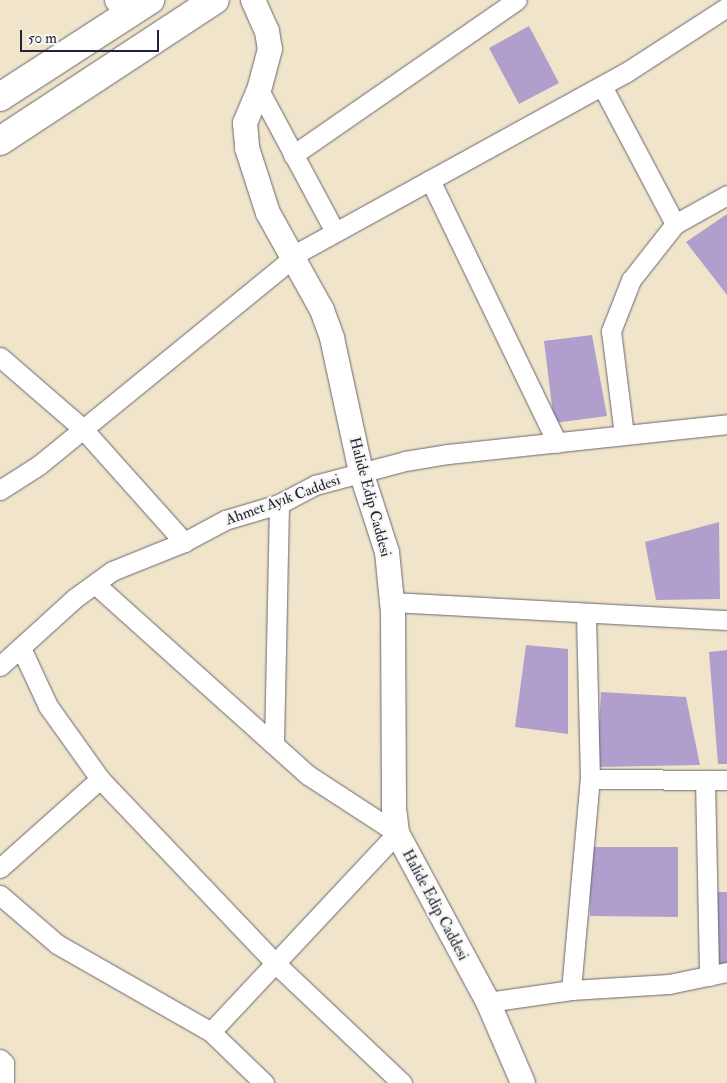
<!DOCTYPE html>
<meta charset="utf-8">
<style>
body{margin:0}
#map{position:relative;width:727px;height:1083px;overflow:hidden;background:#f0e4cb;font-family:"IM FELL Double Pica",serif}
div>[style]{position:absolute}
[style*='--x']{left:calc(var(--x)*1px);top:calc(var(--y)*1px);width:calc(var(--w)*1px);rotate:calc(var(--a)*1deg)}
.building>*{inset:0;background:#b09fcc}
.roads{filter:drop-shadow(0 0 1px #6a666d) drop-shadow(0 0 1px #6a666d)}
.minor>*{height:19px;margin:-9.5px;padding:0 9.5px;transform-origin:9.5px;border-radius:9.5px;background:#fff}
.tertiary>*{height:24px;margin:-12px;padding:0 12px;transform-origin:12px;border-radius:12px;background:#fff}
.secondary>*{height:28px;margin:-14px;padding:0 14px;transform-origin:14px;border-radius:14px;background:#fff}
span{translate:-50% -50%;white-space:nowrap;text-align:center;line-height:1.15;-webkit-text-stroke:4.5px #f6f6f2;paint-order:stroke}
.street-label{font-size:15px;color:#22223b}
.scale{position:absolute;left:20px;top:30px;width:139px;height:22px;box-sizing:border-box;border:2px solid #22223b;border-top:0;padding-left:6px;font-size:15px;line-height:18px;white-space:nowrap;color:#22223b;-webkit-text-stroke:4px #f6f6f2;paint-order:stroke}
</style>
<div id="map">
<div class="building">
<div style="clip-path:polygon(529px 26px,559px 83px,519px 104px,489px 48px)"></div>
<div style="clip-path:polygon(727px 214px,727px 295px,686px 242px)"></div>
<div style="clip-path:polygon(592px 335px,607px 416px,554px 423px,544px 341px)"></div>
<div style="clip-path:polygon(719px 522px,720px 599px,656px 600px,645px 542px)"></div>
<div style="clip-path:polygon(526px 645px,568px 649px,568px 734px,515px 727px)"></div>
<div style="clip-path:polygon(727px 650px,727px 764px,718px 764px,709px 652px)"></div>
<div style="clip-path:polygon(601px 692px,686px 697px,700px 765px,597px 767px)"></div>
<div style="clip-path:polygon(590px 847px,678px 847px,678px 917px,590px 916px)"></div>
<div style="clip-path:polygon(714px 892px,727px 892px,727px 965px,717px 967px)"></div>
</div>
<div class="roads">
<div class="minor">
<div style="--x:602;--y:86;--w:156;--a:62.1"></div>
<div style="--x:259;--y:90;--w:161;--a:61.8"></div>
<div style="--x:293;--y:155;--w:272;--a:-34.7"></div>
<div style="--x:430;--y:180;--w:292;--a:64.2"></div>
<div style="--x:0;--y:357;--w:110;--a:40.9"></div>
<div style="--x:83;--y:429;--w:152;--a:48.2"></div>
<div style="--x:624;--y:435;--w:105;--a:-97.1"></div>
<div style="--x:611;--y:331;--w:55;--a:-68.6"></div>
<div style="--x:631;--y:280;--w:71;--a:-51.8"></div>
<div style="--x:675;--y:224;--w:60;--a:-29.1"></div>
<div style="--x:0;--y:490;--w:46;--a:-32.7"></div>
<div style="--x:39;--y:465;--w:338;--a:-39.2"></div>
<div style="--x:301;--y:251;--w:370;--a:-28.8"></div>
<div style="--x:625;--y:73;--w:121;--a:-32.9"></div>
<div style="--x:95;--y:584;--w:286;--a:41.9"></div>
<div style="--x:308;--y:775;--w:106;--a:33.1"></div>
<div style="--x:397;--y:833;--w:272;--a:133.1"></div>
<div style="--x:392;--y:602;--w:335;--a:3.1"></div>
<div style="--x:21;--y:648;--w:64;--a:65"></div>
<div style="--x:48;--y:706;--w:90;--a:54.5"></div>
<div style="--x:100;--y:779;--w:254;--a:46.4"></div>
<div style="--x:275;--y:963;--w:175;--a:43.4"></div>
<div style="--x:0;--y:666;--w:101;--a:-42.2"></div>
<div style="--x:75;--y:598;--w:46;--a:-36.1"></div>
<div style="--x:112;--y:571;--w:78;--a:-21.9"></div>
<div style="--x:184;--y:542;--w:47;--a:-28.2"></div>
<div style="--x:225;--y:520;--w:56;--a:-16.5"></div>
<div style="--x:279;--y:504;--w:41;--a:-27.8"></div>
<div style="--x:315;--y:485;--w:93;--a:-14.9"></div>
<div style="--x:405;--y:461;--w:44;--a:-9.2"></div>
<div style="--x:448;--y:454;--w:281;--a:-6.1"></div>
<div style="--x:274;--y:744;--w:240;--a:-88.8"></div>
<div style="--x:590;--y:779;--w:137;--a:0.4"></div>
<div style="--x:705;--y:780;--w:196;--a:88.8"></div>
<div style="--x:0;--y:868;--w:134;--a:-41.7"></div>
<div style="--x:0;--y:895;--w:75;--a:40.7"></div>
<div style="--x:57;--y:944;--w:177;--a:29.7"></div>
<div style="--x:211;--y:1032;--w:74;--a:43.9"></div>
<div style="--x:571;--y:990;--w:212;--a:-84.9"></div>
<div style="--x:590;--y:779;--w:165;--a:-91.4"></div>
<div style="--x:488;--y:1002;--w:84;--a:-8.2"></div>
<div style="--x:571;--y:990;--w:98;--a:-3.5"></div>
<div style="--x:669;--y:984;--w:59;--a:-11.7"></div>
<div style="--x:0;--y:1059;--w:6;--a:45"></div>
<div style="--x:4;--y:1063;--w:20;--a:90"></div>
</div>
<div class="tertiary">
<div style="--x:117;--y:0;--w:18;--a:56"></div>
<div style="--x:253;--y:0;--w:34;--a:66"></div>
<div style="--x:267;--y:31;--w:18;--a:81"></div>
<div style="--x:270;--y:49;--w:42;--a:105"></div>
<div style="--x:259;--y:90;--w:36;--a:113"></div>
<div style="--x:245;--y:123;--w:25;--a:85"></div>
<div style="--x:247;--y:148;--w:68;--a:72.1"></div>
<div style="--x:268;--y:213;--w:111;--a:60.9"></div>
<div style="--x:322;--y:310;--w:30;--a:70"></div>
<div style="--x:332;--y:338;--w:137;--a:77.8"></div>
<div style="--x:361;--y:472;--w:84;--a:72"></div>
<div style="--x:387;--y:552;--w:60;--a:84.3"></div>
<div style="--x:393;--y:612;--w:196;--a:89.7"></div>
<div style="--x:394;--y:808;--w:25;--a:83"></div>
<div style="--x:397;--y:833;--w:192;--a:61.7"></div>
<div style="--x:488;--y:1002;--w:88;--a:66.6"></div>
</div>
<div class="secondary">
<div style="--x:0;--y:97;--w:179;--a:-32.9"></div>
<div style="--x:0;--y:141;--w:257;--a:-33.3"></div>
</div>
</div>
<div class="street-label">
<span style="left:370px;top:497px;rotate:75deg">Halide Edip Caddesi</span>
<span style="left:283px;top:500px;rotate:-20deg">Ahmet Ayık Caddesi</span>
<span style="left:435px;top:905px;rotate:62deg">Halide Edip Caddesi</span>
</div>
<div class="scale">50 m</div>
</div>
